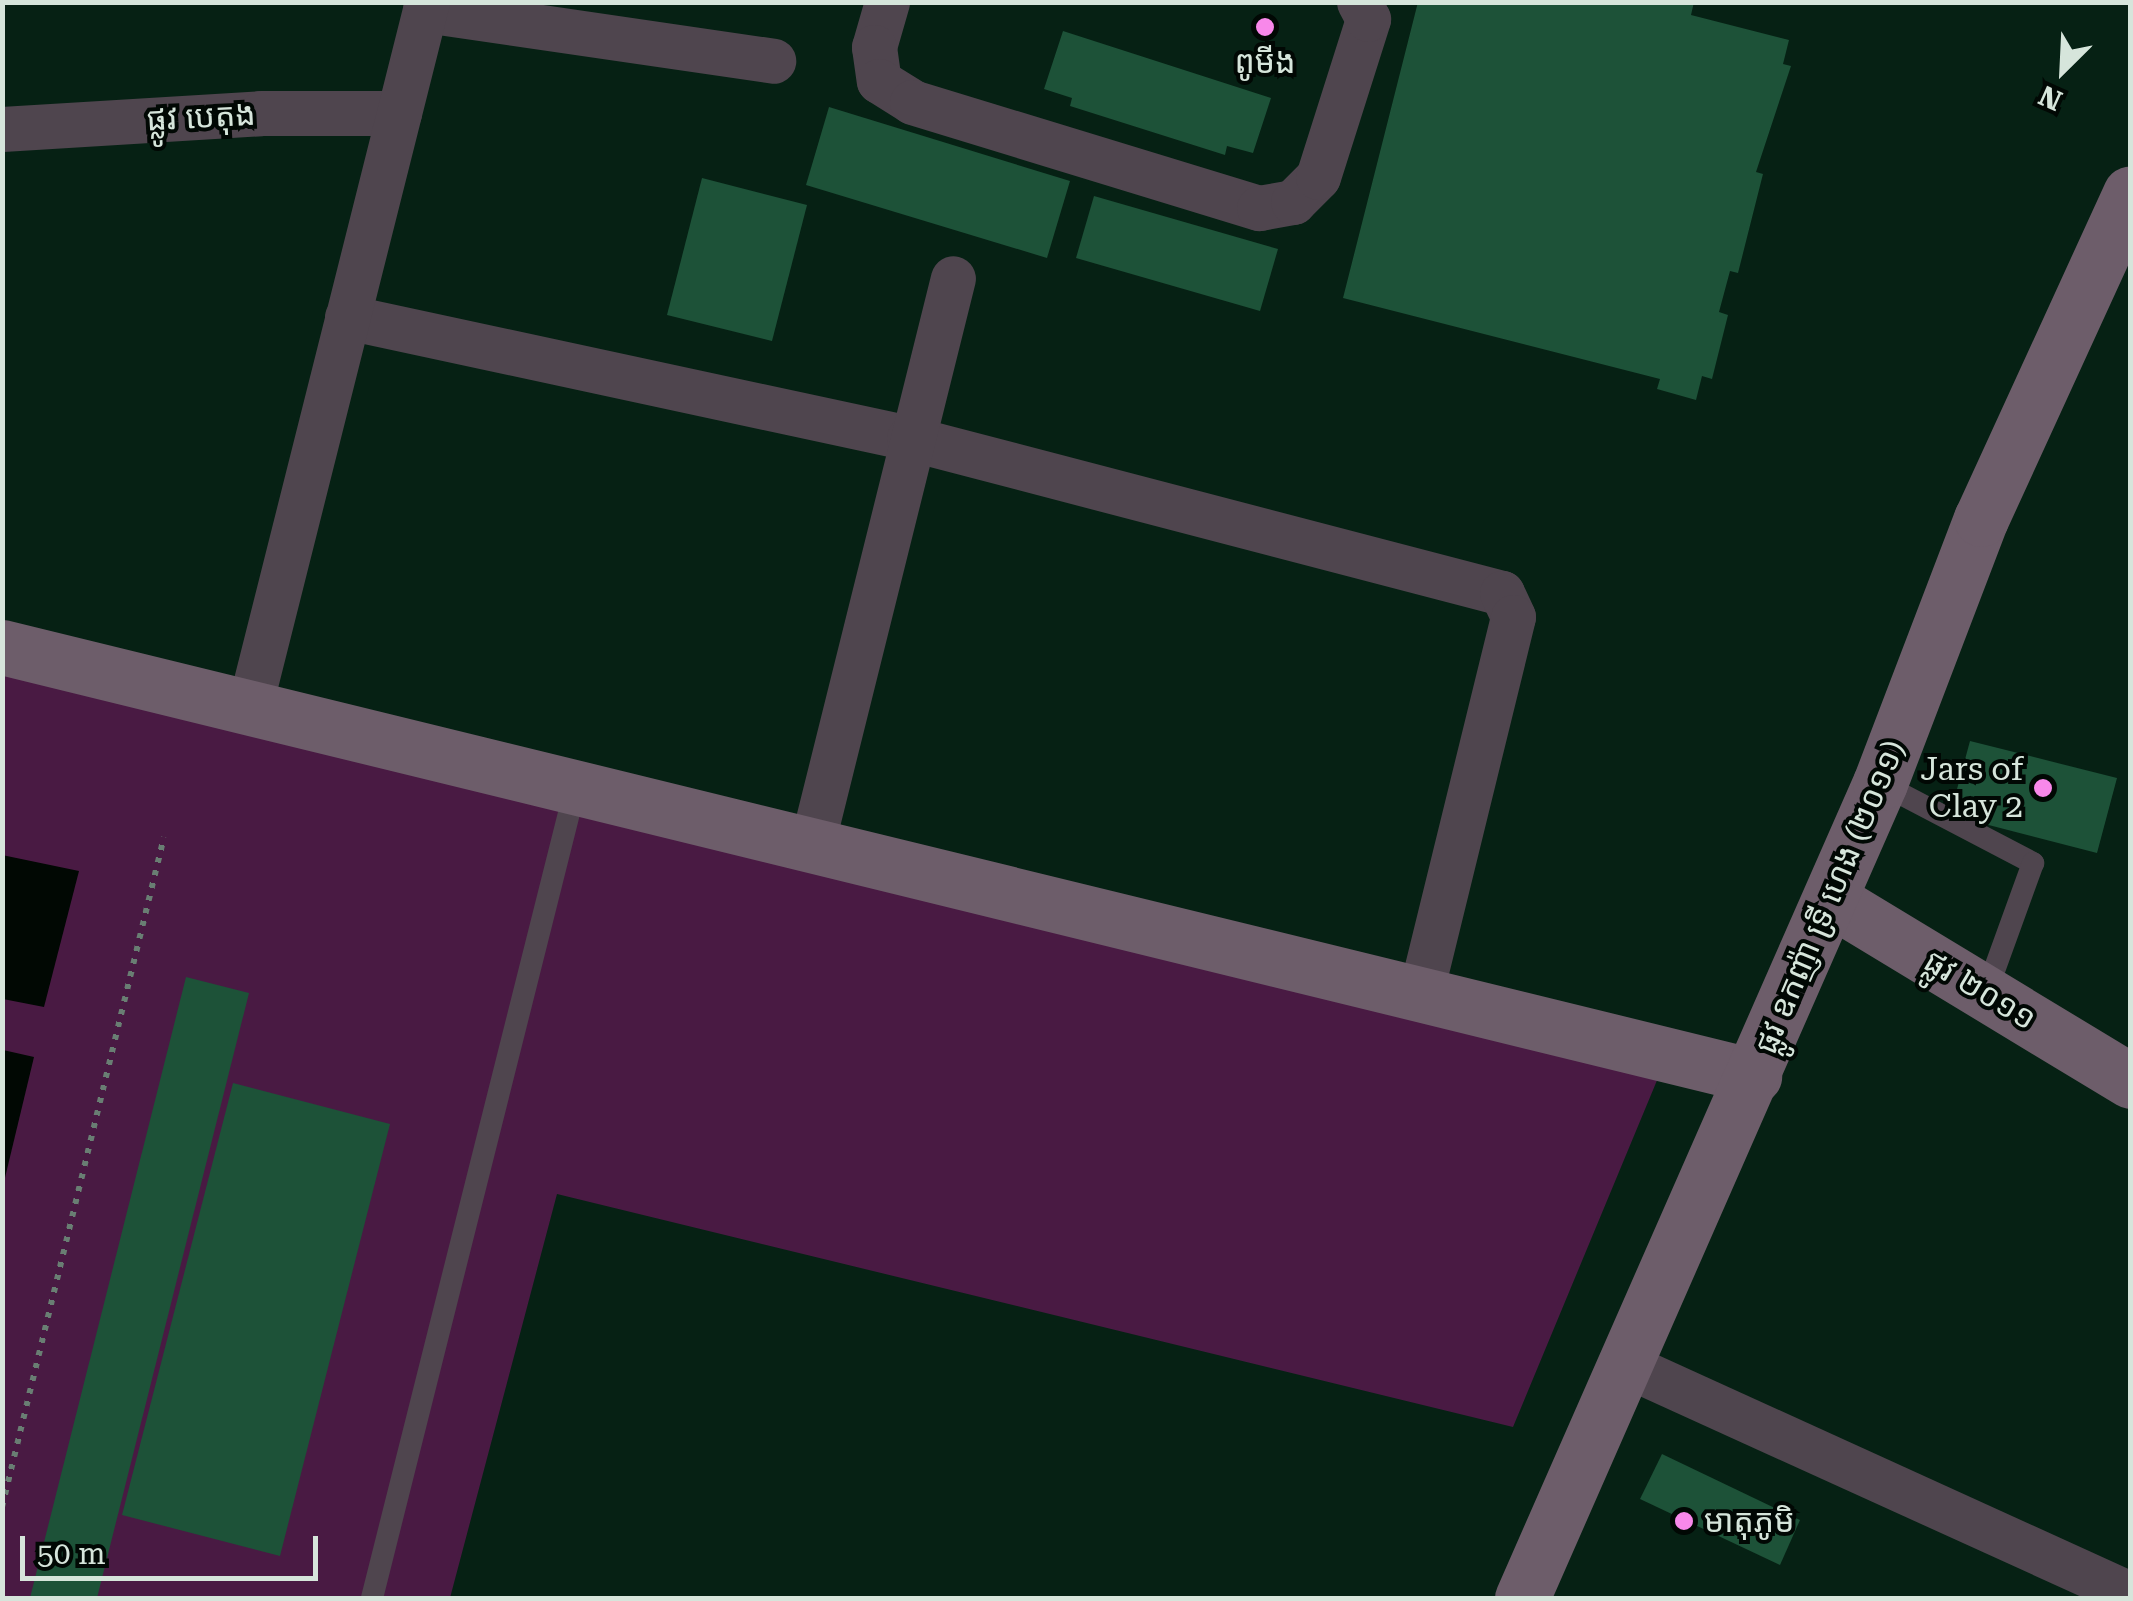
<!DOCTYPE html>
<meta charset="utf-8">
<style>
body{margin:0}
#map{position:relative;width:2133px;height:1601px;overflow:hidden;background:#062114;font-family:"Roboto Serif","Noto Sans Khmer",serif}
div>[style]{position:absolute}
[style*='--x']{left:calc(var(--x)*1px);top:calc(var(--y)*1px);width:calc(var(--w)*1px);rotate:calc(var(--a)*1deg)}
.green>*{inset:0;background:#491a43}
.water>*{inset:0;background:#010803}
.building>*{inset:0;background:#1d5238}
.path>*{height:6px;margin-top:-3px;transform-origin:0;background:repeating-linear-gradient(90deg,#697e73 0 5px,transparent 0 13px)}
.lane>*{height:22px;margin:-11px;padding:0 11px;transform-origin:11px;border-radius:11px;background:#4f454e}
.street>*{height:45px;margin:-22.5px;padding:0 22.5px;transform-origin:22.5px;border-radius:22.5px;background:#4f454e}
.secondary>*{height:55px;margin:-27.5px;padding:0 27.5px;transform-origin:27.5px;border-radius:27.5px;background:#6d5d6a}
.dots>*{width:28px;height:28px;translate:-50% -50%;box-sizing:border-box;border:5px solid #010804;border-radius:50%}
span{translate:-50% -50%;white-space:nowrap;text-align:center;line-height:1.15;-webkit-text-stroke:8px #010804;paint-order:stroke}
.poi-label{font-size:32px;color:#d6e5db}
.right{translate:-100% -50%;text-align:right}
.left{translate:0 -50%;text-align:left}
.street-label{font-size:32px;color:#d6e5db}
.frame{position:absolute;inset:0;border:5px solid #d6e5db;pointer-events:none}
.north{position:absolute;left:2013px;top:20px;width:100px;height:100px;-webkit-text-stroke:8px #010804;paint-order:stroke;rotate:204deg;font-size:28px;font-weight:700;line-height:40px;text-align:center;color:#d6e5db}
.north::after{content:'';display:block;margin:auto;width:35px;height:45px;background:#d6e5db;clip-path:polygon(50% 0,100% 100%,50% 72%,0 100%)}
.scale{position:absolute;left:20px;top:1536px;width:298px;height:45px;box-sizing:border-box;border:5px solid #d6e5db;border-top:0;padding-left:12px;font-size:30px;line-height:35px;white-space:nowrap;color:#d6e5db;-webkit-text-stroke:8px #010804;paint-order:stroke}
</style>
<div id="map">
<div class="green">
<div style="clip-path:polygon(3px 671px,1658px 1078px,1513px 1427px,557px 1194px,450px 1598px,3px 1598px)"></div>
</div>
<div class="water">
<div style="clip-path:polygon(2px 855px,79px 871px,44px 1007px,3px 999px)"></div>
<div style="clip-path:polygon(3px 1050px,34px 1057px,3px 1186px,2px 1050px)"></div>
</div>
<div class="building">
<div style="clip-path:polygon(1418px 2px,1694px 2px,1691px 15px,1789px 40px,1783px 64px,1791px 66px,1756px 172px,1763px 174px,1738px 273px,1730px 271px,1719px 312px,1728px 315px,1712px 379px,1702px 376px,1696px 400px,1657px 389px,1660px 379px,1343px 298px)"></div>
<div style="clip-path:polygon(1063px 31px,1271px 98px,1253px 153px,1227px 146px,1225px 155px,1070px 106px,1072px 98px,1044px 89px)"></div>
<div style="clip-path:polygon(829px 107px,1070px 181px,1047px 258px,806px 185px)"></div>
<div style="clip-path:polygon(702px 178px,807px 205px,772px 341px,667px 315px)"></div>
<div style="clip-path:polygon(1094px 196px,1278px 249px,1260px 311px,1076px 258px)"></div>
<div style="clip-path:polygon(1970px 741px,2117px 778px,2097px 853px,1950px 815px)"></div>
<div style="clip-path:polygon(186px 977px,249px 993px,97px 1598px,30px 1598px)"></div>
<div style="clip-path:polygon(233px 1083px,390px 1124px,280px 1556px,122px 1515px)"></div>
<div style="clip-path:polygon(1662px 1454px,1800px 1520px,1780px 1565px,1640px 1499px)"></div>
</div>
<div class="path">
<div style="--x:2;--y:1507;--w:689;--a:-76.41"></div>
</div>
<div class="lane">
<div style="--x:1880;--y:783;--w:173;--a:27.6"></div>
<div style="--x:2033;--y:863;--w:138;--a:109.9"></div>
<div style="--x:372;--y:1598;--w:834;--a:-75.91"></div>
</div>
<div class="street">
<div style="--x:887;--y:2;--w:47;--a:106.1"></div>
<div style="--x:874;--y:47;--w:34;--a:82"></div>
<div style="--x:879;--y:81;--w:39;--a:32"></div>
<div style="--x:912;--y:102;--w:363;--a:17"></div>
<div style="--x:1259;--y:208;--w:35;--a:-10"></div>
<div style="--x:1293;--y:202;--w:35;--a:-45"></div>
<div style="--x:1318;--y:177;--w:166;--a:-72.4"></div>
<div style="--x:1368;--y:19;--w:19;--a:-118"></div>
<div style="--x:425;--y:10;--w:352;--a:8.3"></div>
<div style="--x:2;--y:129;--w:259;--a:-3.5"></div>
<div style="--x:261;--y:113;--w:138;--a:0"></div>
<div style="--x:347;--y:317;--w:575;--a:12.15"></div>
<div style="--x:909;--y:438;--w:613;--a:14.65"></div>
<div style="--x:1502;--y:593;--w:26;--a:65"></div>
<div style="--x:1513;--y:617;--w:389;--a:103.8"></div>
<div style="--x:249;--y:709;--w:729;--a:-75.87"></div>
<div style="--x:812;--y:844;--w:583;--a:-76.01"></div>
<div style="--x:1624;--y:1364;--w:556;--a:24.44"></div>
</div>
<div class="secondary">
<div style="--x:2;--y:647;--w:1804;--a:13.76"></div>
<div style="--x:1830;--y:899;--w:351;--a:31.2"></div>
<div style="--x:1522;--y:1598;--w:890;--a:-66.29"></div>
<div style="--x:1880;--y:783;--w:283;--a:-69.1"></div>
<div style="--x:1981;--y:519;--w:358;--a:-65.4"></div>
</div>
<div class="dots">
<div style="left:1265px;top:27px;background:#f888ea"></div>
<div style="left:2043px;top:788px;background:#f888ea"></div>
<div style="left:1684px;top:1521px;background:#f888ea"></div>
</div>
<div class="poi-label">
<span style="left:1265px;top:62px">ពូមីង</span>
<span class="right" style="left:2023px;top:788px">Jars of<br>Clay 2</span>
<span class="left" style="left:1704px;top:1521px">មាតុភូមិ</span>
</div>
<div class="street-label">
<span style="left:201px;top:117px;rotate:-3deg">ផ្លូវ បេតុង</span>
<span style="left:1830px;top:897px;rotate:-67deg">ផ្លូវ ឧកញ៉ា ទ្រី ហេង (២០១១)</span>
<span style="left:1980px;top:990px;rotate:31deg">ផ្លូវ ២០១១</span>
</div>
<div class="frame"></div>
<div class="north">N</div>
<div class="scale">50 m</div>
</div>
